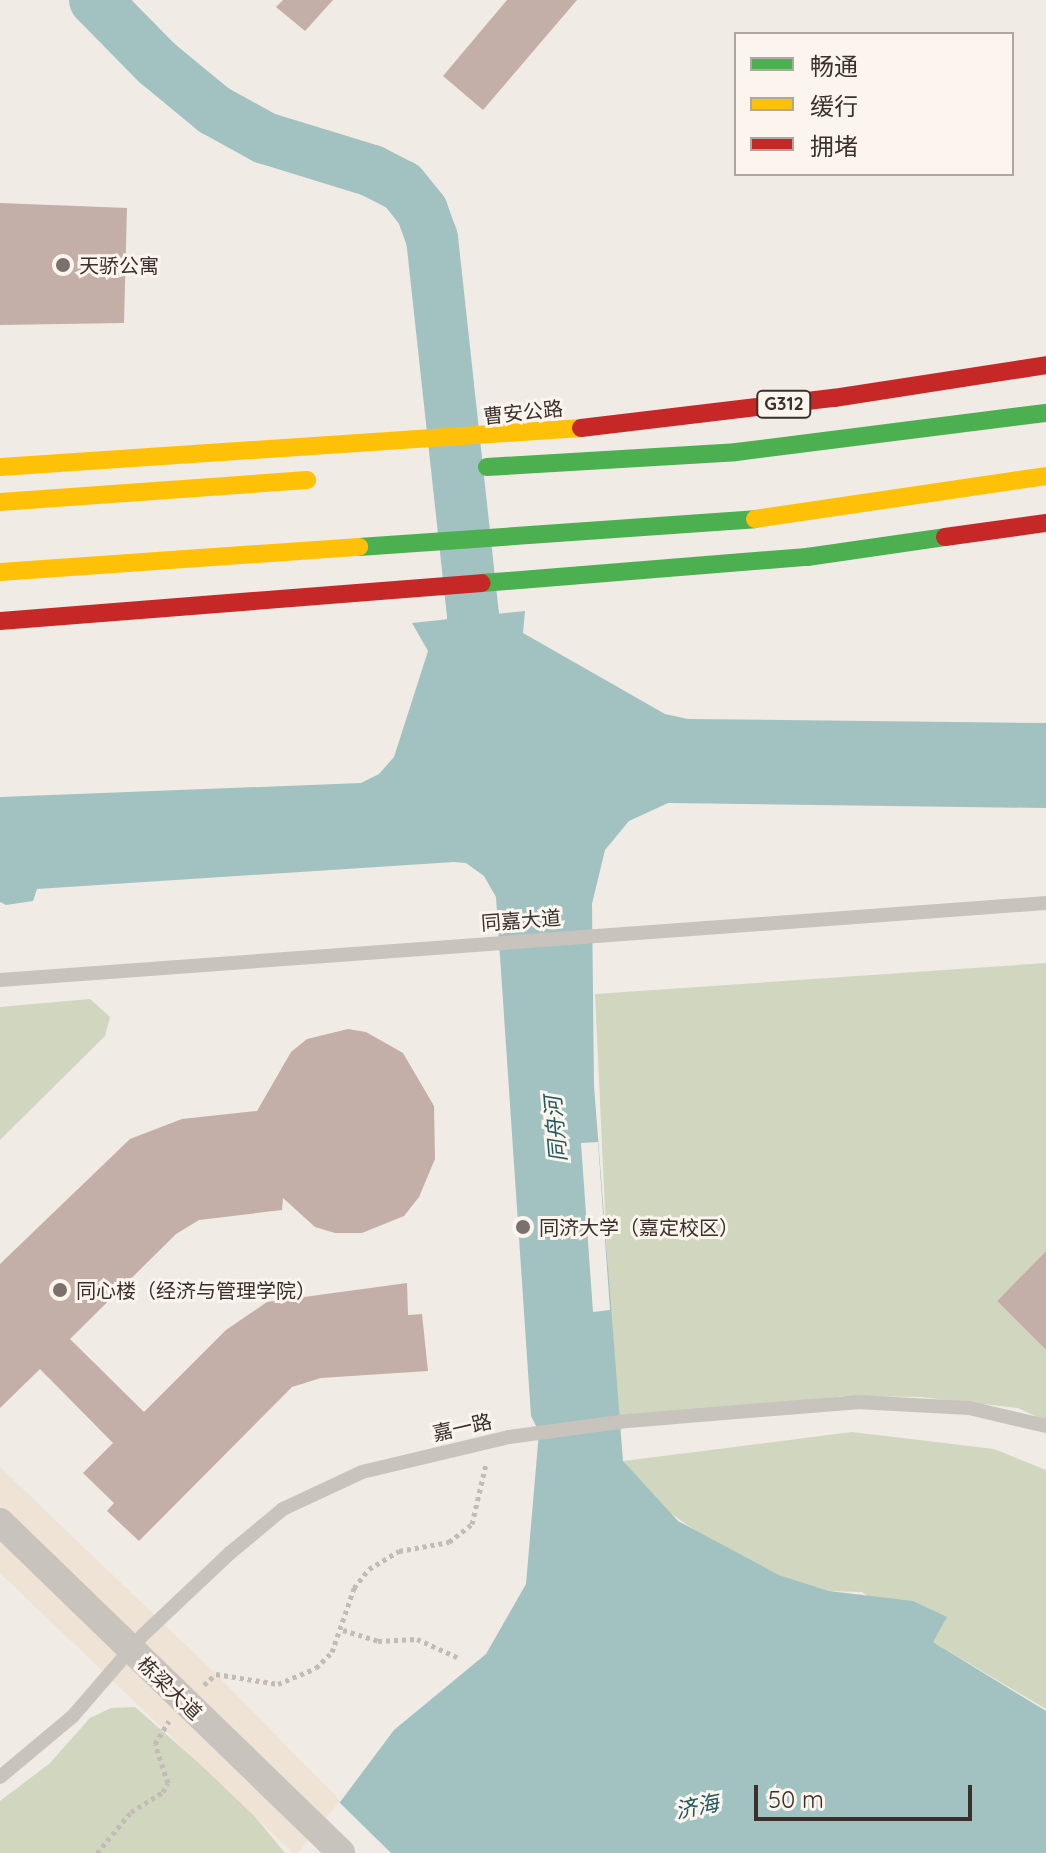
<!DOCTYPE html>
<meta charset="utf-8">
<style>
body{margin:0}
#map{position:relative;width:1046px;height:1853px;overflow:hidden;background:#f0ebe5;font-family:Quicksand,"Noto Sans SC",sans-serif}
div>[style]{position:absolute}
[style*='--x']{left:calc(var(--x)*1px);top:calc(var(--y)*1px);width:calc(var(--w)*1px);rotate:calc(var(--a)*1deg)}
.green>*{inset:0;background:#d1d6bf}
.plaza>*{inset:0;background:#eee3d5}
.water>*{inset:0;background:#a1c2c1}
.pier>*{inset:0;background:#f0ebe5}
.river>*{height:52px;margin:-26px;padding:0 26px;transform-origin:26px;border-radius:26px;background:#a1c2c1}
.building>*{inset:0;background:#c3afa7}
.path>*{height:5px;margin-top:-2.5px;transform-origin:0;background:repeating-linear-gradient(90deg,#c2bbb6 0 4px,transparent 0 8px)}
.lane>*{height:14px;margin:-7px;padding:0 7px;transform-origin:7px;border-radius:7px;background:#c9c3be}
.street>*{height:28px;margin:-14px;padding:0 14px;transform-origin:14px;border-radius:14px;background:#c9c3be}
.fast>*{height:18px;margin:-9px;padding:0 9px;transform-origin:9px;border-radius:9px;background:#4caf50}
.slow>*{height:18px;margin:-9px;padding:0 9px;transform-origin:9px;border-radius:9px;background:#ffc107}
.jam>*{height:18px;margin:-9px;padding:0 9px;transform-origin:9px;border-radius:9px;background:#c62828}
.dots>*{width:22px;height:22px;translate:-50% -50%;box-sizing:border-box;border:4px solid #fbf5ee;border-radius:50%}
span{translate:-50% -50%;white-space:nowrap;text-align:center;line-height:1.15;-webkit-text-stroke:6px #fbf5ee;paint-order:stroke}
.shield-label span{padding:2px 6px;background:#fbf5ee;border:2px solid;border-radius:6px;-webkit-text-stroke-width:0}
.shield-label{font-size:18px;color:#3b302b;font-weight:700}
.poi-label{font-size:20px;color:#3b302b}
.left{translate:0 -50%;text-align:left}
.street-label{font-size:20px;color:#3b302b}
.water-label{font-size:22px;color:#1f5a5e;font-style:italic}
.legend{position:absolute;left:734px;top:32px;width:280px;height:144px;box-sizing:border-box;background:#fbf5ee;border:2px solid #aea6a0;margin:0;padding:10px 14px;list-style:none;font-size:24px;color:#3b302b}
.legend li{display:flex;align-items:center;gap:16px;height:40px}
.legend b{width:40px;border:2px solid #aea6a0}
.scale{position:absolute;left:754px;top:1785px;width:218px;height:36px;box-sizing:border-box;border:4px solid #3b302b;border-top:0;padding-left:10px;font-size:24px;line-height:28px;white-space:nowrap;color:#3b302b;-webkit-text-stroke:6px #fbf5ee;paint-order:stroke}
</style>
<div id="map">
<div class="green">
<div style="clip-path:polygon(1046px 963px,1046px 1251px,997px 1301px,1046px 1350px,1046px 1421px,1018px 1408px,921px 1397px,843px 1396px,615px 1423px,595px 994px)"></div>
<div style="clip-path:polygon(90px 999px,110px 1017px,105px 1036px,0 1140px,0 1007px)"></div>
<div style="clip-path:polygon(852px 1432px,994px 1449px,1046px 1470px,1046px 1709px,933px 1642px,862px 1592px,829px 1591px,779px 1575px,707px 1539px,659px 1505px,623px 1461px)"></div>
<div style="clip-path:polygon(135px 1707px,242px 1801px,285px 1853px,0 1853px,0 1801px,49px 1764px,90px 1718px,111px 1708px)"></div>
</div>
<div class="plaza">
<div style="clip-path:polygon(0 1467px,216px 1674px,391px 1853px,293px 1853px,0 1573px)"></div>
</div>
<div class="water">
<div style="clip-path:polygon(525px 611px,523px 633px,665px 714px,688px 719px,1046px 723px,1046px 808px,668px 803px,629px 821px,605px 850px,592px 904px,594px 1086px,623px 1461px,678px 1521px,779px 1575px,829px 1591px,913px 1601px,947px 1617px,933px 1642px,1046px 1711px,1046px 1853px,302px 1853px,394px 1730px,486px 1654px,526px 1584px,539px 1432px,531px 1416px,496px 897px,484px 876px,466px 863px,454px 862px,37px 889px,33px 901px,6px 905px,0 902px,0 797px,361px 783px,379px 774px,394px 757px,428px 651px,412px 623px)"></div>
</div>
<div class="pier">
<div style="clip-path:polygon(598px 1142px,610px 1310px,593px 1312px,581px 1143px)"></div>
<div style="clip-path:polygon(339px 1802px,391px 1853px,298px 1853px)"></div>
</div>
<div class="river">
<div style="--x:95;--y:0;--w:88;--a:45.5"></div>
<div style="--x:157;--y:63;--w:74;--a:39.5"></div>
<div style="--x:214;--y:110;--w:58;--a:28.8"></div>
<div style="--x:265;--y:138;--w:112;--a:17.1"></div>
<div style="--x:372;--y:171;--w:34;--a:27"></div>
<div style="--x:402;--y:186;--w:32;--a:51"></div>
<div style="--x:422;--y:211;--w:29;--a:70"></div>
<div style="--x:432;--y:238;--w:380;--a:83.8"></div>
<div style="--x:473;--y:616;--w:70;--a:76"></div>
</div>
<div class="building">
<div style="clip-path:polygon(283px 0,333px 0,305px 31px,276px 7px)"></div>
<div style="clip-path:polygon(507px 0,577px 0,483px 110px,443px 76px)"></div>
<div style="clip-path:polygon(0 203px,127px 208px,124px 323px,0 325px)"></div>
<div style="clip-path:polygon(348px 1029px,366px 1032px,403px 1053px,434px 1106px,435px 1159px,419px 1197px,404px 1216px,362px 1233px,335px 1233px,315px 1227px,283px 1198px,282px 1210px,199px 1220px,176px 1234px,70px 1339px,144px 1412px,226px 1330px,267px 1302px,407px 1283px,408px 1315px,422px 1314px,428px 1371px,321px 1378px,292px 1387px,139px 1541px,107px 1511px,114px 1503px,83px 1473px,113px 1443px,40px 1369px,0 1408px,0 1264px,130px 1139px,182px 1119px,257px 1111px,291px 1052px,307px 1039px)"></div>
<div style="clip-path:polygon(1046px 1251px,1046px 1350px,997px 1301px)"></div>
</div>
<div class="path">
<div style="--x:343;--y:1630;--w:37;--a:17"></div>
<div style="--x:378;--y:1641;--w:39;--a:-3"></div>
<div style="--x:417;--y:1639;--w:46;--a:24.3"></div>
<div style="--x:204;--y:1685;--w:16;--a:-43"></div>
<div style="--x:216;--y:1674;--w:63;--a:9.2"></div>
<div style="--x:278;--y:1684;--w:41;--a:-22.8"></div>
<div style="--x:316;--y:1668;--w:23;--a:-45"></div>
<div style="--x:332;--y:1652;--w:68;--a:-71"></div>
<div style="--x:354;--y:1588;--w:24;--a:-52"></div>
<div style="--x:369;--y:1569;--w:35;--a:-31"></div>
<div style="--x:399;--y:1551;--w:51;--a:-10.2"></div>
<div style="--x:449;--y:1542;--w:29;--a:-38"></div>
<div style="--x:472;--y:1524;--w:62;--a:-76.9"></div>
<div style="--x:97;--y:1853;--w:53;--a:-50.3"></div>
<div style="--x:131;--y:1812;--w:38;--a:-32"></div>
<div style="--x:163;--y:1792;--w:10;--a:-61"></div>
<div style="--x:168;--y:1783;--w:41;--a:-108.4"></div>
<div style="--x:155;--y:1744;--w:27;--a:-59"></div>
</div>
<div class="lane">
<div style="--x:0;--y:980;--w:1049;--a:-4.21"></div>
<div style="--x:0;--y:1777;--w:95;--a:-39.9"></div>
<div style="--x:73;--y:1716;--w:107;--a:-49.2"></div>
<div style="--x:143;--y:1635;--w:120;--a:-43.3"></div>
<div style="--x:230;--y:1553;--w:69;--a:-39.7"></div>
<div style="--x:283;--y:1509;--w:87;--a:-25.1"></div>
<div style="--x:362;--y:1472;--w:151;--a:-13.4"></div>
<div style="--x:509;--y:1437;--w:120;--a:-7.7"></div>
<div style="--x:628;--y:1421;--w:230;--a:-4.7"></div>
<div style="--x:857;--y:1402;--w:112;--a:3.1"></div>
<div style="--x:969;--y:1408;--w:79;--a:13.2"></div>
</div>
<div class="street">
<div style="--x:0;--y:1522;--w:475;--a:44.1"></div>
</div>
<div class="fast">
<div style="--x:487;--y:467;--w:249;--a:-3.4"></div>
<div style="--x:736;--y:452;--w:312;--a:-7.2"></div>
<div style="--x:359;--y:547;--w:397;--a:-4"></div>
<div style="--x:482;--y:583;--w:326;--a:-4.6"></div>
<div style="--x:807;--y:557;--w:139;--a:-8.2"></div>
</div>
<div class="slow">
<div style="--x:0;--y:467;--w:582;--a:-3.84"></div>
<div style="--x:0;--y:502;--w:308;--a:-4.1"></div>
<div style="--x:755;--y:519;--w:294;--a:-8.4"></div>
<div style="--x:0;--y:572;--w:360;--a:-4"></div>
</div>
<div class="jam">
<div style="--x:581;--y:428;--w:255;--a:-6.8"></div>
<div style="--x:834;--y:398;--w:215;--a:-8.8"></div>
<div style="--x:945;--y:537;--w:102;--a:-7.9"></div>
<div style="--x:0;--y:621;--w:483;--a:-4.5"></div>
</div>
<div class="dots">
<div style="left:63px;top:265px;background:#7a716c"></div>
<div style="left:523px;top:1227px;background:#7a716c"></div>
<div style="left:60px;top:1290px;background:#7a716c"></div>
</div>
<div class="shield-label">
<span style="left:784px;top:404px">G312</span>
</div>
<div class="poi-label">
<span class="left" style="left:79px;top:265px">天骄公寓</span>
<span class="left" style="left:539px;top:1227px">同济大学（嘉定校区）</span>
<span class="left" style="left:76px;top:1290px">同心楼（经济与管理学院）</span>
</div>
<div class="street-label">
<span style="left:523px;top:412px;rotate:-6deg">曹安公路</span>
<span style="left:521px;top:920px;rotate:-4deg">同嘉大道</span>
<span style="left:462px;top:1427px;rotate:-13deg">嘉一路</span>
<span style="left:170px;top:1688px;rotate:44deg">栋梁大道</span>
</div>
<div class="water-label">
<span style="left:556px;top:1129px;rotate:-95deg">同舟河</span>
<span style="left:697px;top:1807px;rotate:-12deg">济海</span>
</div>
<ul class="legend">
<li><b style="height:10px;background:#4caf50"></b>畅通</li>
<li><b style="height:10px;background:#ffc107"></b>缓行</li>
<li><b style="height:10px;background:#c62828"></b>拥堵</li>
</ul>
<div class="scale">50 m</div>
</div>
